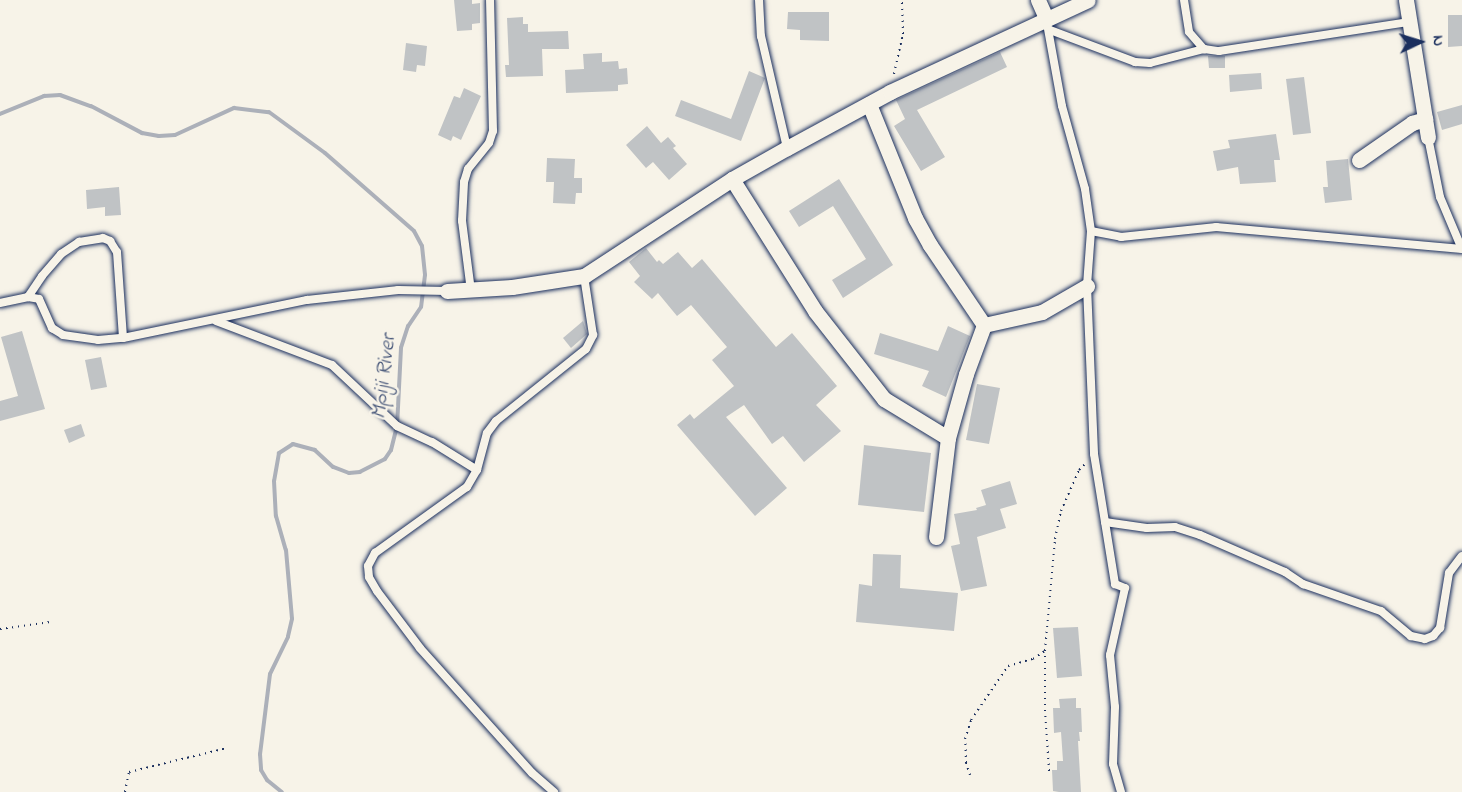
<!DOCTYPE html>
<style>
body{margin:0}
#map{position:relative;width:1462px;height:792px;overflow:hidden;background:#f7f3e8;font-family:"Indie Flower",sans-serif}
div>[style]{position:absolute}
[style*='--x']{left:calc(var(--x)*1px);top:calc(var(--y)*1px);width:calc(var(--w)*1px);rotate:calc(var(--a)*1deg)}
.stream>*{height:4px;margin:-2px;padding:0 2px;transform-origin:2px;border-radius:2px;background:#acb0b9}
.building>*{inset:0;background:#c0c3c5}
.path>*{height:2px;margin-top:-1px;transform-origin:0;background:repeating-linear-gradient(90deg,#1b2f5e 0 1.5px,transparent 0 6px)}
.roads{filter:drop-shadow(0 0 2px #1b2f5e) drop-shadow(0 0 2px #1b2f5e)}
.service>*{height:8px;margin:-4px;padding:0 4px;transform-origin:4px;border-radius:4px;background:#f7f3e8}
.minor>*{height:15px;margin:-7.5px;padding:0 7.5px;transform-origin:7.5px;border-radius:7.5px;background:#f7f3e8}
span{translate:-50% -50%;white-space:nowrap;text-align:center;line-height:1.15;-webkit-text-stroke:5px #f7f3e8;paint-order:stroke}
.water-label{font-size:22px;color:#465679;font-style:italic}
.north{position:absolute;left:1390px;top:12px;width:60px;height:60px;-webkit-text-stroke:4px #f7f3e8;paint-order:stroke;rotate:86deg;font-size:16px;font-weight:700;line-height:24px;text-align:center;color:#1b2f5e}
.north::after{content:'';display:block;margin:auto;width:21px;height:27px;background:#1b2f5e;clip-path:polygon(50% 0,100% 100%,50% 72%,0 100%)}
</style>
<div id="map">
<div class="stream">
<div style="--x:0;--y:114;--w:48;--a:-22.2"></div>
<div style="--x:44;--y:96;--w:16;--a:-4"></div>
<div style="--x:60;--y:95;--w:33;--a:20"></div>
<div style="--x:91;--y:106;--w:58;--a:27.9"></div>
<div style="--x:142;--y:133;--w:17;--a:10"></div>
<div style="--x:159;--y:136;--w:16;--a:-4"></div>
<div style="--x:175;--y:135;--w:65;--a:-24.6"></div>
<div style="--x:234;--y:108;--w:35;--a:7"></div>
<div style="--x:269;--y:112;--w:69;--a:36.2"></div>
<div style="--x:325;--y:153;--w:118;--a:41.2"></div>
<div style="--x:414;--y:231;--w:17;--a:62"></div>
<div style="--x:422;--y:246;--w:29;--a:84"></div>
<div style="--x:425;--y:275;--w:32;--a:97"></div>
<div style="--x:421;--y:307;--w:23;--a:124"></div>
<div style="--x:408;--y:326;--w:23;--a:108"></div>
<div style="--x:401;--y:348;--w:78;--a:92.9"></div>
<div style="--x:397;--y:426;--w:25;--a:104"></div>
<div style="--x:391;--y:450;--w:11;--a:124"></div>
<div style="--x:385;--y:459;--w:28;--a:153"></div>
<div style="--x:360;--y:472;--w:11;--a:175"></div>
<div style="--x:349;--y:473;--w:17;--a:-159"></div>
<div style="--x:333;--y:467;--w:25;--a:-137"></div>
<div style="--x:315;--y:450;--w:23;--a:-165"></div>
<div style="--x:293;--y:444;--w:17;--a:147"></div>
<div style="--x:279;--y:453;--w:28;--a:100"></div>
<div style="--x:274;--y:481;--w:35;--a:87"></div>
<div style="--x:276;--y:516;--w:35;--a:74"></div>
<div style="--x:286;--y:550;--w:69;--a:85"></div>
<div style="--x:292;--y:619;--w:18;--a:103"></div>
<div style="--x:288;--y:637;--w:41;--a:115.9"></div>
<div style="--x:270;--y:674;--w:81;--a:97.1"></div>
<div style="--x:260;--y:754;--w:16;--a:86"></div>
<div style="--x:261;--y:770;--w:12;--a:59"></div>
<div style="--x:267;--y:780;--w:19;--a:39"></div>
</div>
<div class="building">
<div style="clip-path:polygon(454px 0,472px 0,472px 4px,480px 3px,480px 23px,472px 24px,472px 30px,457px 31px)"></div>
<div style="clip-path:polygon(788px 12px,829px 12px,829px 41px,800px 40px,800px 30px,787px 29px)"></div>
<div style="clip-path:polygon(1448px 15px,1462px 15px,1462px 46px,1448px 47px)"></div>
<div style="clip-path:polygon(523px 17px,523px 24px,528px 24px,528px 32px,568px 31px,569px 49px,542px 49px,543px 76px,506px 77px,505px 65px,509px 65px,507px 18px)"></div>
<div style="clip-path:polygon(406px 43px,427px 46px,425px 66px,417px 65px,416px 72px,403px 70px)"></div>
<div style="clip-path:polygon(1000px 52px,1007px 67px,917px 110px,945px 157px,921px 171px,894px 126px,905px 119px,896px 100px)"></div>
<div style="clip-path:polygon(602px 53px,602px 62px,618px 61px,619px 69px,627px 68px,628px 84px,618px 85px,618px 91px,566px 93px,565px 70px,584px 69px,583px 54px)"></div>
<div style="clip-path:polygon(1208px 56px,1225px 56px,1225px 68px,1209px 68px)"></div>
<div style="clip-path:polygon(749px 71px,765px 78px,741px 141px,675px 116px,681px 100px,731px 119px)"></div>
<div style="clip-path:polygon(1261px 73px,1262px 89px,1230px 92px,1229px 75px)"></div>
<div style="clip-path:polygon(1304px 77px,1311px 133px,1293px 135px,1286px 79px)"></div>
<div style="clip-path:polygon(464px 88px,481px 96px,461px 140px,453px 136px,451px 141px,438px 135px,454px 96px,460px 98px)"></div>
<div style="clip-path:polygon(1462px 105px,1462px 124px,1442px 130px,1437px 112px)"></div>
<div style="clip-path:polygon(647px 126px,661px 143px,668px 137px,676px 146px,673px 148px,687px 164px,669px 180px,653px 162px,646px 168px,626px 145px)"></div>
<div style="clip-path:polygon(1276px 134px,1280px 160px,1274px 160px,1276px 182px,1240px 184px,1238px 167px,1217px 171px,1213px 151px,1230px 148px,1228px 140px)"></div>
<div style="clip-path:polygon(547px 158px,575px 159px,574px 178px,582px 178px,582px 193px,576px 193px,575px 204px,553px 203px,554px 182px,546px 182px)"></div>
<div style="clip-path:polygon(1348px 159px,1352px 200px,1325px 203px,1323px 187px,1328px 187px,1326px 161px)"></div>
<div style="clip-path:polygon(839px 179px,893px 265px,843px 298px,832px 280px,866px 259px,833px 206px,799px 227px,789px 211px)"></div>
<div style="clip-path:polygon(119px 187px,121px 215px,105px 216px,105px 207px,87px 209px,86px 190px)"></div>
<div style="clip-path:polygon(646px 248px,657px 262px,659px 260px,663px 264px,678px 252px,692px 268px,702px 259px,776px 347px,792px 333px,837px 386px,816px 405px,841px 431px,804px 462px,783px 436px,772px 444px,744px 405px,726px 417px,787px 488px,755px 516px,677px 425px,690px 414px,694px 419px,734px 386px,712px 360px,727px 347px,691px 305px,677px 316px,658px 293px,652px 299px,634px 282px,640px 276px,629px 262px)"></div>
<div style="clip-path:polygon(583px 321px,587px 334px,571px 348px,563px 338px)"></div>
<div style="clip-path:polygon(948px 326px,970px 336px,946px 397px,922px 386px,929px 371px,874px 354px,880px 333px,938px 351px)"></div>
<div style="clip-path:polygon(22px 331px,45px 409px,0 421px,0 401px,18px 396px,1px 337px)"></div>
<div style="clip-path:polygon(101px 357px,107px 387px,91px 390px,85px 360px)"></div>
<div style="clip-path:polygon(977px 384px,1000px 388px,989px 444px,966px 440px)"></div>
<div style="clip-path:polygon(81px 424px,85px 436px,69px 443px,64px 430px)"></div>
<div style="clip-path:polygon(864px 445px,931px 453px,924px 512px,858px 505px)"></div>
<div style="clip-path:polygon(1010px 481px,1017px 504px,1000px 509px,1006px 528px,977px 537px,987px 586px,961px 591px,951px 546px,960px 544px,954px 514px,977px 510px,976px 508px,986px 505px,981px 490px)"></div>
<div style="clip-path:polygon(873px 554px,901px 555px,900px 588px,958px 593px,954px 631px,856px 622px,859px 584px,872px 586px)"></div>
<div style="clip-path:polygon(1078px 627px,1082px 676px,1057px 678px,1053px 628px)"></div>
<div style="clip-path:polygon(1076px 698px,1076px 708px,1081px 708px,1082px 732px,1079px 732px,1080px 741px,1078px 741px,1081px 792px,1059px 792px,1053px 791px,1052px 770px,1057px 770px,1057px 761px,1063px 761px,1061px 732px,1054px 733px,1053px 708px,1060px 708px,1059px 699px)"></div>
</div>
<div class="path">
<div style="--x:894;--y:74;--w:41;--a:-77.3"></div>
<div style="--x:903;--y:34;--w:34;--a:-92"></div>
<div style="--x:0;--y:629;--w:51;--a:-7.8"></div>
<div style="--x:1049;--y:771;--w:60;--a:-93.8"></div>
<div style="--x:1045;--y:711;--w:60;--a:-90"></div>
<div style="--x:1045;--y:651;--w:112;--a:-84.9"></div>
<div style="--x:1055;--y:539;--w:29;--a:-78"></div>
<div style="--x:1061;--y:511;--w:45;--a:-66.3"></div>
<div style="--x:1079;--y:470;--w:10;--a:-45"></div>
<div style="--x:970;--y:775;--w:13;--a:-108"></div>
<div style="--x:966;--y:763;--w:24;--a:-92"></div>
<div style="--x:965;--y:739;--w:20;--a:-72"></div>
<div style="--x:971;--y:720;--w:65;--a:-55.6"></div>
<div style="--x:1008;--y:666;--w:26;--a:-16"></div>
<div style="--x:1033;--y:659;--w:14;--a:-34"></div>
<div style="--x:125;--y:792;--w:20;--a:-79"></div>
<div style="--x:129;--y:772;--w:101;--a:-13.8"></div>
</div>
<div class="roads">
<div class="service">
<div style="--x:759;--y:0;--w:36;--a:87"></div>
<div style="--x:761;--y:36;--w:115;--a:76.9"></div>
<div style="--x:1184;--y:0;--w:32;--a:81"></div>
<div style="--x:1189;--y:32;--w:23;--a:49"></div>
<div style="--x:1204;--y:49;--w:15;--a:8"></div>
<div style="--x:1219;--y:51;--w:191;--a:-8.7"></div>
<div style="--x:1046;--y:18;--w:89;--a:79.7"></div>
<div style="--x:1062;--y:106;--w:86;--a:74.5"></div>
<div style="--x:1085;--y:189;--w:42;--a:81.9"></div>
<div style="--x:1091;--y:231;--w:55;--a:94.2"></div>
<div style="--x:1087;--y:286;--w:168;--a:87.6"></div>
<div style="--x:1094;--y:454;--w:132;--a:80.8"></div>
<div style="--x:1115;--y:584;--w:11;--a:22"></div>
<div style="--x:1125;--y:588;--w:69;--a:102.6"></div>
<div style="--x:1110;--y:655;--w:52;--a:84.5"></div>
<div style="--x:1115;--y:707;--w:57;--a:92"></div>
<div style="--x:1113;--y:764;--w:29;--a:74"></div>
<div style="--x:1050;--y:30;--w:91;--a:20.6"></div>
<div style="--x:1135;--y:62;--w:15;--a:4"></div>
<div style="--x:1150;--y:63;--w:56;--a:-14.5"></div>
<div style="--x:1428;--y:137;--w:61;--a:78.7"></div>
<div style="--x:1440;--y:197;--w:56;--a:67.1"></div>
<div style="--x:1091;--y:231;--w:31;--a:11"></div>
<div style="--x:1121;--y:237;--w:96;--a:-6"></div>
<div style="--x:1216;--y:227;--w:247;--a:5.1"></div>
<div style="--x:471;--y:291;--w:71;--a:-97.3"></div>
<div style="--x:462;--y:221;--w:39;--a:-87"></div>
<div style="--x:464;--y:182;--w:14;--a:-73"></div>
<div style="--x:468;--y:169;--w:33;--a:-51"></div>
<div style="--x:489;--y:143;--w:13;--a:-72"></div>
<div style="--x:493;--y:131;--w:131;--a:-91.3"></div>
<div style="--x:28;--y:297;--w:25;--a:-56"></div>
<div style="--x:42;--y:276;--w:29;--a:-49"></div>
<div style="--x:61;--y:254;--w:22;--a:-34"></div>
<div style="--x:79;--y:242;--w:24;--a:-9"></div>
<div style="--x:103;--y:238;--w:8;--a:23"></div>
<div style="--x:110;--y:241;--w:13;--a:58"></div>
<div style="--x:117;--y:252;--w:86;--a:86"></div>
<div style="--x:0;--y:303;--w:29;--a:-12"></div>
<div style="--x:28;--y:297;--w:11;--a:10"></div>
<div style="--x:39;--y:299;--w:32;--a:66"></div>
<div style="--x:52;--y:328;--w:13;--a:32"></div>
<div style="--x:63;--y:335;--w:35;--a:8"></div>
<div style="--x:98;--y:340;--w:25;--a:-5"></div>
<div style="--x:123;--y:338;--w:188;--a:-11.7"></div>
<div style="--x:307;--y:300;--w:92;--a:-6.3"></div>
<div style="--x:398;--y:290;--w:49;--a:1.2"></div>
<div style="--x:216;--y:321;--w:124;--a:20.8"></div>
<div style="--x:332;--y:365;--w:89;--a:43.2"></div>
<div style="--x:397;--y:426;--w:38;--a:25"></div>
<div style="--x:432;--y:442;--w:53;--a:31.9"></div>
<div style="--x:1105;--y:522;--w:42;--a:8.1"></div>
<div style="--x:1147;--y:528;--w:28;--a:-2"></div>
<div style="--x:1175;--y:527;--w:26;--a:18"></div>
<div style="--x:1200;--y:535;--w:93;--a:23.5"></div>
<div style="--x:1285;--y:572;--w:22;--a:34"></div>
<div style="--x:1303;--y:584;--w:83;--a:19.1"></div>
<div style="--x:1381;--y:611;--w:39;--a:40"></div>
<div style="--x:1411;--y:636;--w:14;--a:12"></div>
<div style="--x:1425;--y:639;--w:9;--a:-21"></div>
<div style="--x:1433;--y:636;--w:11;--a:-49"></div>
<div style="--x:1440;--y:628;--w:56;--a:-80.7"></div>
<div style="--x:1449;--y:573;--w:21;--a:-53"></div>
<div style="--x:554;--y:792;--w:29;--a:-139"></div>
<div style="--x:532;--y:773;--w:168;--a:-131.9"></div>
<div style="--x:420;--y:648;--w:71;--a:-127"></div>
<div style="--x:377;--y:591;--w:16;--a:-120"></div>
<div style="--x:369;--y:577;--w:11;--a:-95"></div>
<div style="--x:368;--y:566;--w:15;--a:-62"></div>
<div style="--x:375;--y:553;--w:113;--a:-35.7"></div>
<div style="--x:467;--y:487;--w:20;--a:-60"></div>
<div style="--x:477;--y:470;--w:38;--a:-75"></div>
<div style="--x:487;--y:433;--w:15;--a:-53"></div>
<div style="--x:496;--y:421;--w:115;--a:-38.7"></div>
<div style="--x:586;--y:349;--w:16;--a:-63"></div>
<div style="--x:593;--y:335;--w:60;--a:-98.7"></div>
</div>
<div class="minor">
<div style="--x:1038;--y:0;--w:20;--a:66"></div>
<div style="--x:1406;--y:0;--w:139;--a:80.9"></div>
<div style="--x:869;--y:104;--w:123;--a:68"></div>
<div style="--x:915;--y:218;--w:31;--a:61"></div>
<div style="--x:930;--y:245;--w:97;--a:56"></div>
<div style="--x:1359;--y:160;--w:65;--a:-34.9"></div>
<div style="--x:1412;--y:123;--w:14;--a:-17"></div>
<div style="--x:732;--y:179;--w:156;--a:57.8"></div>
<div style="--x:815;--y:311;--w:112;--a:51.9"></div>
<div style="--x:884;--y:399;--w:75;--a:31.4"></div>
<div style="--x:447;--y:291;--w:65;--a:-3.5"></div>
<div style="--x:512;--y:287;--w:73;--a:-8.7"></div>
<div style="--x:584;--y:276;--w:177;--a:-33.2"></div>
<div style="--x:732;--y:179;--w:63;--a:-29.4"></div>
<div style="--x:787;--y:148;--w:117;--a:-28.5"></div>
<div style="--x:890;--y:92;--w:218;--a:-24.9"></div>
<div style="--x:936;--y:537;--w:100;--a:-83.1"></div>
<div style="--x:948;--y:438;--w:66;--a:-74.3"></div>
<div style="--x:966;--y:374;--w:52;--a:-69.8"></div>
<div style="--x:984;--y:325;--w:59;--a:-12.6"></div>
<div style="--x:1042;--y:312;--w:52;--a:-30"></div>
</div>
</div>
<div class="water-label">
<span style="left:385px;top:377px;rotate:-83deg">Mpiji River</span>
</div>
<div class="north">N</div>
</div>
